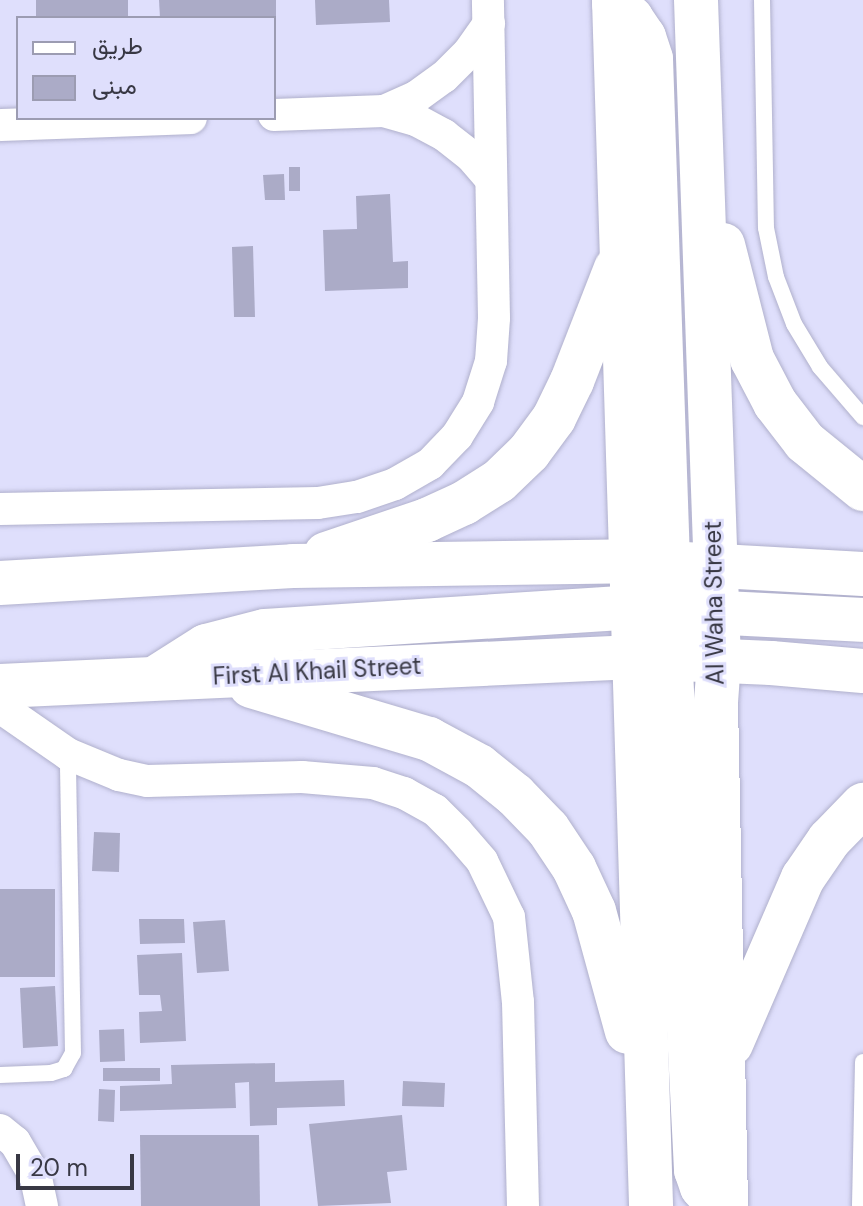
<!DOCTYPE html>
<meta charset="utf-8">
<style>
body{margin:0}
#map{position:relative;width:863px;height:1206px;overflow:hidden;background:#dfdffc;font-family:"DM Sans",Vazirmatn,sans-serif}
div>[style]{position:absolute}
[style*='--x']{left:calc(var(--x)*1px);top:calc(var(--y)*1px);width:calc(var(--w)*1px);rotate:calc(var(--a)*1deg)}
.building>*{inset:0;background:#ababc7}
.roads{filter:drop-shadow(0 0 2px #b0b0cc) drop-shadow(0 0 2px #b0b0cc)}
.lane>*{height:16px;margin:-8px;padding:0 8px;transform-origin:8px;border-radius:8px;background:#fff}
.street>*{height:32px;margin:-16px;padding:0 16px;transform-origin:16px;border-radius:16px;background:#fff}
.secondary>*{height:44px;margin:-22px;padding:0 22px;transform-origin:22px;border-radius:22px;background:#fff}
span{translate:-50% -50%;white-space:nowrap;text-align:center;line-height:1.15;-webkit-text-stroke:6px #dfdffc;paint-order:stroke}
.street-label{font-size:24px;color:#383844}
.legend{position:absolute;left:16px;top:16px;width:260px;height:104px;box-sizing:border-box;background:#dfdffc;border:2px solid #9c9cb2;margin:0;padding:10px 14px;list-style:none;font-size:24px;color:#383844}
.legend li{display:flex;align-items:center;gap:16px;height:40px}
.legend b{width:40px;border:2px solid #9c9cb2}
.scale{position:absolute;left:16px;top:1154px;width:118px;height:36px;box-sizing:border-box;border:4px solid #383844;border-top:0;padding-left:10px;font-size:24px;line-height:28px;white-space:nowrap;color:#383844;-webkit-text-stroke:6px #dfdffc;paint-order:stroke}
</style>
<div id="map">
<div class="building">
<div style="clip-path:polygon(36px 0,128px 0,128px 18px,36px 18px)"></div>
<div style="clip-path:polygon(159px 0,276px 0,276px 18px,160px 18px)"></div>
<div style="clip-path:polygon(315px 0,389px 0,390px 22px,316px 25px)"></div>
<div style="clip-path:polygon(289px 167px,300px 167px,300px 191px,289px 191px)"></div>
<div style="clip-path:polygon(284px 174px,285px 200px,265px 200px,263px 175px)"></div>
<div style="clip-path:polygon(390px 194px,393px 262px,408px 261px,408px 288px,325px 291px,323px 230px,357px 229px,356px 196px)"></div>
<div style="clip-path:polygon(253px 246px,255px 317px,234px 317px,232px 247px)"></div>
<div style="clip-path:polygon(94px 832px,120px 833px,119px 872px,92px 871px)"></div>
<div style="clip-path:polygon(0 889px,55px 889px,55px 977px,0 977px)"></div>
<div style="clip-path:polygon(139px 919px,184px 919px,185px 943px,140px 944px)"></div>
<div style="clip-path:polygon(225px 920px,229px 971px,197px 973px,193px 922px)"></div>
<div style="clip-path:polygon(182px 953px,186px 1041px,140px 1043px,139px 1012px,162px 1011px,160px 995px,139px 995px,137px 955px)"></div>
<div style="clip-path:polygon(55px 986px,58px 1046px,23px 1048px,20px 988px)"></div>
<div style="clip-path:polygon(124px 1029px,125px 1061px,100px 1062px,99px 1030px)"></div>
<div style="clip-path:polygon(275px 1063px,275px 1082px,344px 1080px,345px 1106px,277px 1108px,277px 1125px,250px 1126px,249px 1082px,235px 1083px,236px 1108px,120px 1111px,120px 1086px,172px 1084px,171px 1065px)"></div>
<div style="clip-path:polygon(103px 1068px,160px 1068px,160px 1081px,103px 1081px)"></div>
<div style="clip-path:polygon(403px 1081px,445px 1083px,444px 1107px,402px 1106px)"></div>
<div style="clip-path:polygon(99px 1089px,115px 1090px,114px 1122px,98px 1121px)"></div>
<div style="clip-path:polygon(402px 1115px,407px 1170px,387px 1172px,391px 1203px,318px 1206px,309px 1124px)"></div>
<div style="clip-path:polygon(140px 1135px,259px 1135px,260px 1206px,141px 1206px)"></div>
</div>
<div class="roads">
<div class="lane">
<div style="--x:762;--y:0;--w:228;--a:89"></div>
<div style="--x:766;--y:228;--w:50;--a:78.5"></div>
<div style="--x:776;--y:277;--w:50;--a:69"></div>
<div style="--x:794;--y:324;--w:50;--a:58.8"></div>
<div style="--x:820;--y:367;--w:66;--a:49.3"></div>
<div style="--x:0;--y:1075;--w:51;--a:-2.2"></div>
<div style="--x:51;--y:1073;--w:14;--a:-17"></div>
<div style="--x:64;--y:1069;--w:18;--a:-61"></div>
<div style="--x:73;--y:1053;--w:299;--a:-91"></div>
<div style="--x:860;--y:1206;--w:144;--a:-88.8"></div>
</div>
<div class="street">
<div style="--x:384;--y:111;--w:35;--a:-24"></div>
<div style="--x:416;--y:97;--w:34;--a:-36"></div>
<div style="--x:444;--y:77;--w:35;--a:-45"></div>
<div style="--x:469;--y:52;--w:35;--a:-55"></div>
<div style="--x:274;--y:115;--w:110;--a:-2.1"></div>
<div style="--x:384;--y:111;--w:33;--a:16"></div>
<div style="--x:416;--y:120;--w:32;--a:28"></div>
<div style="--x:444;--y:135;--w:33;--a:38"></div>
<div style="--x:470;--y:155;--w:32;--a:49"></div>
<div style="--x:0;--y:125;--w:191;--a:-2.1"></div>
<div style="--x:0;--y:509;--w:318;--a:-1.1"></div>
<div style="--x:318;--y:503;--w:39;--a:-9"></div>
<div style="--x:357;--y:497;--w:40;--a:-18.9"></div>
<div style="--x:395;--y:484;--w:40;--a:-29.7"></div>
<div style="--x:430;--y:464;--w:39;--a:-46"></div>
<div style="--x:457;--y:436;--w:40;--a:-58"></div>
<div style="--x:478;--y:402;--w:43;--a:-72.4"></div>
<div style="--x:491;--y:361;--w:43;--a:-86"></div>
<div style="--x:494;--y:318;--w:318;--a:-91.1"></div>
<div style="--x:0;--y:707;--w:83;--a:34.7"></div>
<div style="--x:68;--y:754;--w:55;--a:22.4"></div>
<div style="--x:119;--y:775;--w:29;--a:12"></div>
<div style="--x:147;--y:781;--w:155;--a:-1.5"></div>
<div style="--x:302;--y:777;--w:71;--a:4.8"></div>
<div style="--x:373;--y:783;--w:33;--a:18"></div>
<div style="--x:404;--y:793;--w:35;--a:29"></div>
<div style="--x:435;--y:810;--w:31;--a:45"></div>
<div style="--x:457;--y:832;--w:38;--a:49"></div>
<div style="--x:482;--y:861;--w:62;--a:64.3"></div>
<div style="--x:509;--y:917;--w:85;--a:84"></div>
<div style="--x:518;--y:1002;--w:204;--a:88.6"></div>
<div style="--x:0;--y:1130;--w:19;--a:39"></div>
<div style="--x:15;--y:1142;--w:42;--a:59.7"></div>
<div style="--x:36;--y:1178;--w:29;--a:78"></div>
</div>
<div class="secondary">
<div style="--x:614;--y:0;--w:1207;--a:88.24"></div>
<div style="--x:696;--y:0;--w:661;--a:88.01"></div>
<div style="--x:719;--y:661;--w:41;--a:94.2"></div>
<div style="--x:716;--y:702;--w:504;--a:88.86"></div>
<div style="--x:614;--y:4;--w:22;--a:39"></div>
<div style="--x:631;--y:18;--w:23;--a:56"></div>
<div style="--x:644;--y:37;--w:23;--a:72"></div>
<div style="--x:651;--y:59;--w:503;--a:88.06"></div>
<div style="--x:668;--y:562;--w:52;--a:69.8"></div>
<div style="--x:686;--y:611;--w:53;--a:55.7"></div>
<div style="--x:723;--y:245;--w:118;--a:75.7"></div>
<div style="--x:752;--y:359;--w:50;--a:62.4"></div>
<div style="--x:775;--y:403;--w:49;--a:52.4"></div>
<div style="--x:805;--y:442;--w:75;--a:39"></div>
<div style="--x:326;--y:554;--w:107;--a:-18.6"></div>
<div style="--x:427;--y:520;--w:41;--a:-24.7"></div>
<div style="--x:464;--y:503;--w:41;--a:-32.2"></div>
<div style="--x:499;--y:481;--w:42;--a:-44"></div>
<div style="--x:529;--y:452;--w:42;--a:-53.7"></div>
<div style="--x:554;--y:418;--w:41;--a:-64.1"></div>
<div style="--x:572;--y:381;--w:121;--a:-68.7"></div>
<div style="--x:0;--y:583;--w:293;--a:-3.3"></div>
<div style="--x:293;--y:566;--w:338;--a:-0.8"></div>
<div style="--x:631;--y:561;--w:232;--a:3.2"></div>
<div style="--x:687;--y:611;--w:176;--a:2.9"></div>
<div style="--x:669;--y:631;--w:540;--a:87.13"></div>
<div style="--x:696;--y:1170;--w:18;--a:71"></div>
<div style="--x:702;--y:1187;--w:21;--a:49"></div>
<div style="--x:160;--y:675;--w:54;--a:-32.2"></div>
<div style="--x:206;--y:646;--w:61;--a:-14.3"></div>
<div style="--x:265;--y:631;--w:368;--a:-3.7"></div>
<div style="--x:632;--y:607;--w:28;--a:-13"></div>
<div style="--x:0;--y:686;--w:635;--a:-2.62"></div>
<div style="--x:634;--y:657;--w:137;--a:2.5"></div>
<div style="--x:771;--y:663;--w:92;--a:5"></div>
<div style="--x:251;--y:686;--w:186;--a:16.6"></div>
<div style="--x:429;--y:739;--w:57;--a:28.4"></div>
<div style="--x:479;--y:766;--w:46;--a:38.9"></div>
<div style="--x:515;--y:795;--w:47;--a:45.9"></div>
<div style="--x:548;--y:829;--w:47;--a:56.3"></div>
<div style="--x:574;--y:868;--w:47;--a:65.1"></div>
<div style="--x:594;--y:911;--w:125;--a:74.7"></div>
<div style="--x:731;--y:1044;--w:181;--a:-66.6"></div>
<div style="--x:803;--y:878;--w:46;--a:-55.6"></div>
<div style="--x:829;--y:840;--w:49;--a:-45.8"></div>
</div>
</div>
<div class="street-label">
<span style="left:714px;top:603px;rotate:-91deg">Al Waha Street</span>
<span style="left:317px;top:671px;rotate:-3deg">First Al Khail Street</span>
</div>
<ul class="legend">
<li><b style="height:10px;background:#fff"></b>طريق</li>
<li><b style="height:22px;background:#ababc7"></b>مبنى</li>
</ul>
<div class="scale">20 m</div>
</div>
